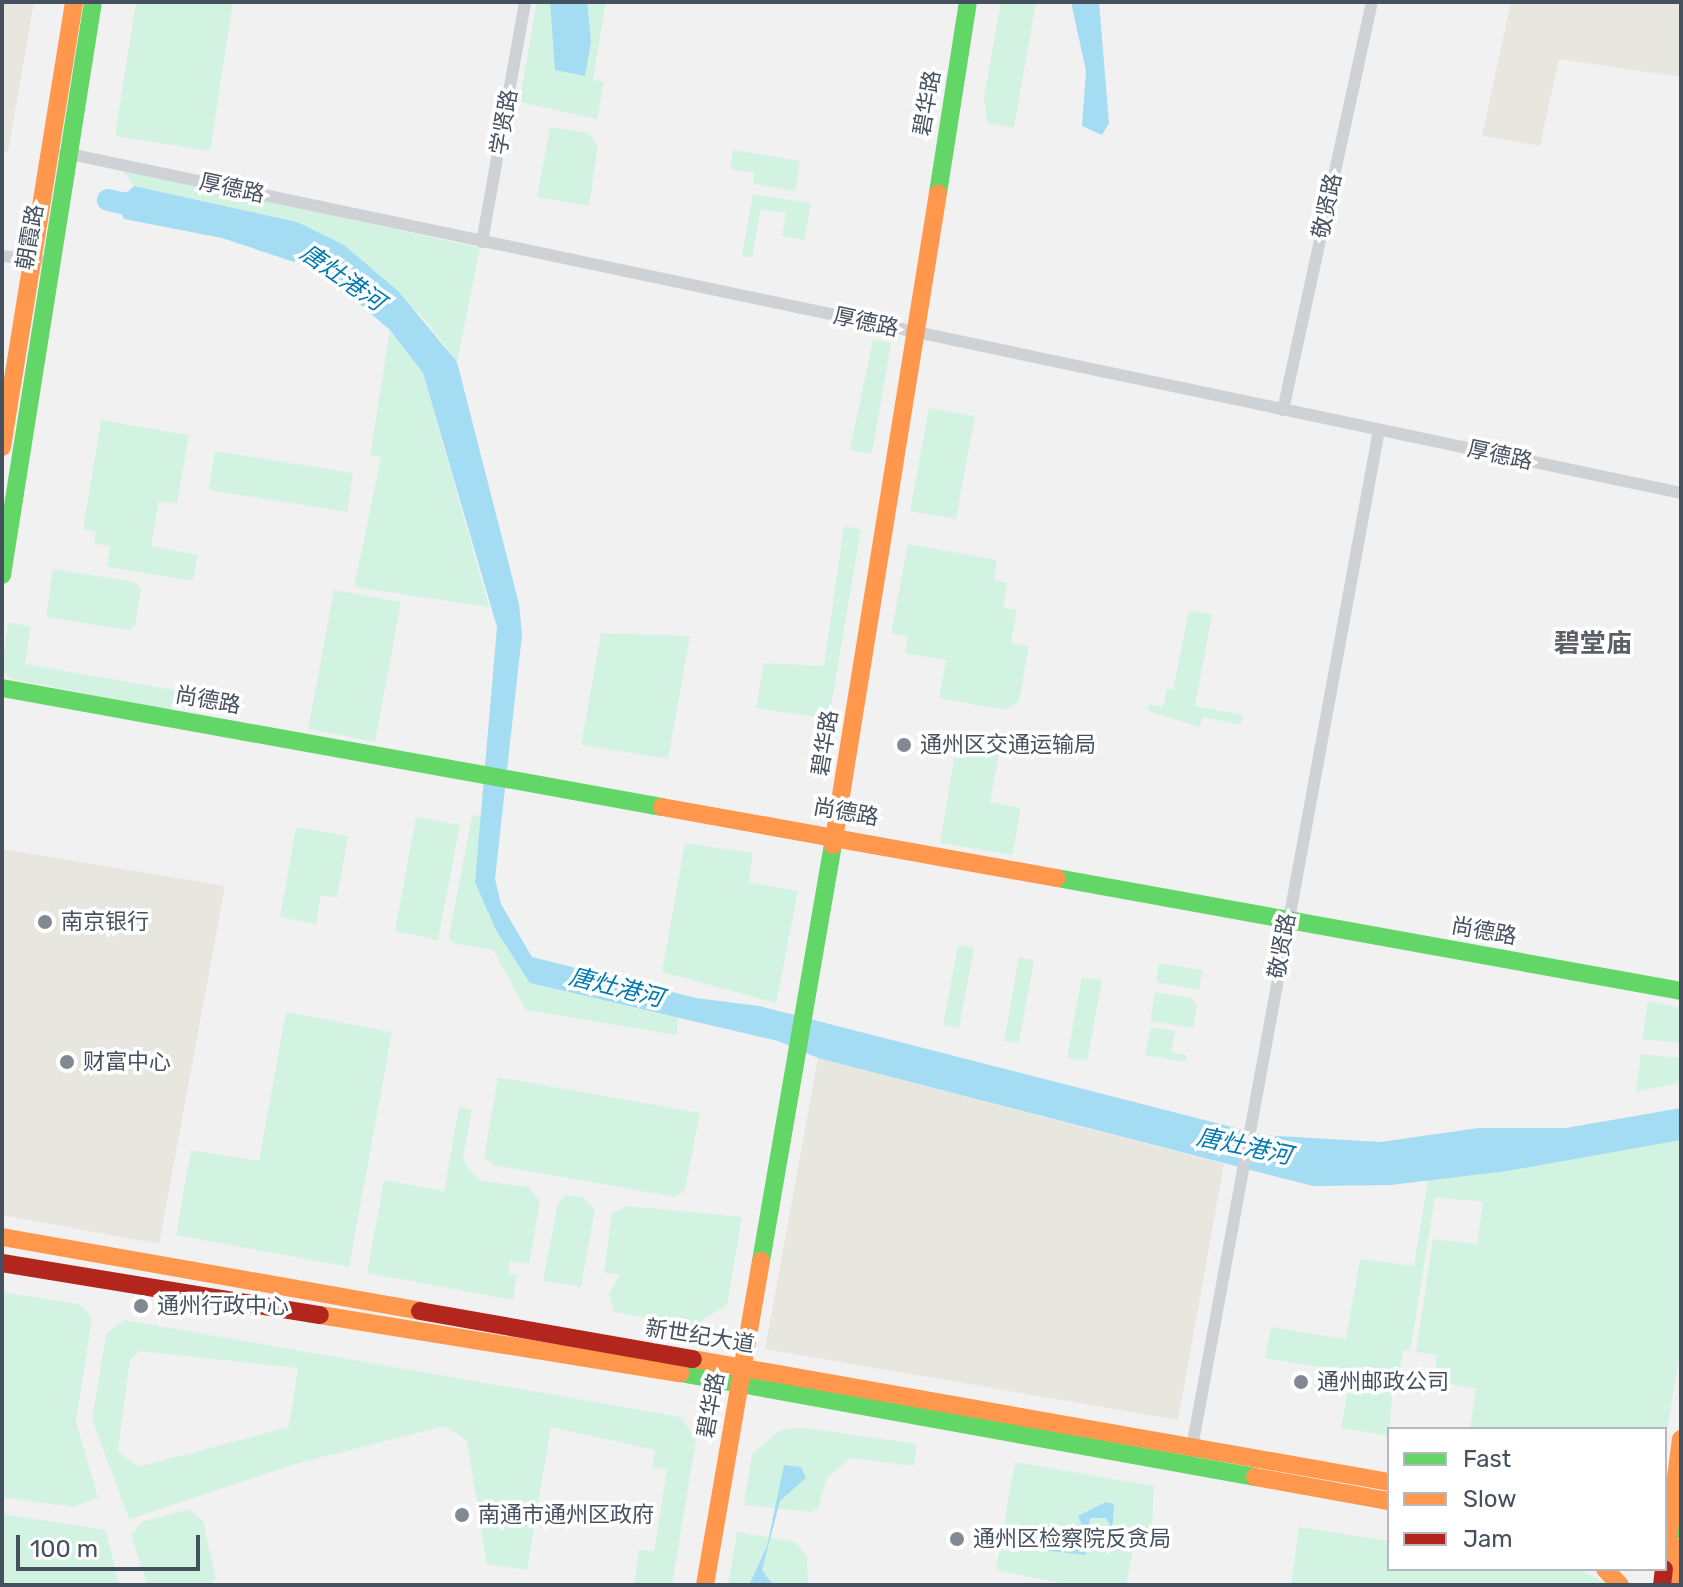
<!DOCTYPE html>
<meta charset="utf-8">
<style>
body{margin:0}
#map{position:relative;width:1683px;height:1587px;overflow:hidden;background:#f2f1f1;font-family:Rubik,"Noto Sans SC",sans-serif}
div>[style]{position:absolute}
[style*='--x']{left:calc(var(--x)*1px);top:calc(var(--y)*1px);width:calc(var(--w)*1px);rotate:calc(var(--a)*1deg)}
.commercial>*{inset:0;background:#e7e6df}
.green>*{inset:0;background:#d3f3e2}
.water>*{inset:0;background:#a4dcf4}
.river>*{height:22px;margin:-11px;padding:0 11px;transform-origin:11px;border-radius:11px;background:#a4dcf4}
.street>*{height:12px;margin:-6px;padding:0 6px;transform-origin:6px;border-radius:6px;background:#ced2d5}
.fast>*{height:18px;margin:-9px;padding:0 9px;transform-origin:9px;border-radius:9px;background:#63d668}
.slow>*{height:18px;margin:-9px;padding:0 9px;transform-origin:9px;border-radius:9px;background:#ff974d}
.jam>*{height:18px;margin:-9px;padding:0 9px;transform-origin:9px;border-radius:9px;background:#b3261e}
.dots>*{width:22px;height:22px;translate:-50% -50%;box-sizing:border-box;border:4px solid #fff;border-radius:50%}
span{translate:-50% -50%;white-space:nowrap;text-align:center;line-height:1.15;-webkit-text-stroke:7px #fff;paint-order:stroke}
.street-label{font-size:22px;color:#465160}
.poi-label{font-size:22px;color:#465160}
.left{translate:0 -50%;text-align:left}
.water-label{font-size:24px;color:#017ab1;font-style:italic}
.quarter-label{font-size:26px;color:#5c5f66;font-weight:700}
.frame{position:absolute;inset:0;border:4px solid #465160;pointer-events:none}
.legend{position:absolute;left:1387px;top:1427px;width:280px;height:144px;box-sizing:border-box;background:#fff;border:2px solid #b5b9bf;margin:0;padding:10px 14px;list-style:none;font-size:24px;color:#465160}
.legend li{display:flex;align-items:center;gap:16px;height:40px}
.legend b{width:40px;border:2px solid #b5b9bf}
.scale{position:absolute;left:16px;top:1535px;width:184px;height:36px;box-sizing:border-box;border:4px solid #465160;border-top:0;padding-left:10px;font-size:24px;line-height:28px;white-space:nowrap;color:#465160;-webkit-text-stroke:6px #fff;paint-order:stroke}
</style>
<div id="map">
<div class="commercial">
<div style="clip-path:polygon(2px 2px,34px 2px,8px 152px,2px 151px)"></div>
<div style="clip-path:polygon(1511px 2px,1681px 2px,1681px 77px,1559px 59px,1540px 146px,1482px 136px)"></div>
<div style="clip-path:polygon(2px 849px,225px 886px,159px 1244px,2px 1215px)"></div>
<div style="clip-path:polygon(818px 1058px,1224px 1164px,1178px 1420px,765px 1349px)"></div>
</div>
<div class="green">
<div style="clip-path:polygon(136px 2px,233px 2px,210px 151px,115px 136px)"></div>
<div style="clip-path:polygon(537px 2px,606px 2px,593px 80px,604px 82px,597px 119px,519px 102px)"></div>
<div style="clip-path:polygon(1001px 2px,1036px 2px,1014px 128px,987px 123px,984px 97px)"></div>
<div style="clip-path:polygon(550px 127px,589px 133px,598px 146px,589px 206px,537px 197px)"></div>
<div style="clip-path:polygon(733px 150px,800px 161px,795px 191px,753px 184px,754px 173px,730px 169px)"></div>
<div style="clip-path:polygon(121px 169px,480px 248px,457px 362px,421px 315px,297px 222px,134px 186px)"></div>
<div style="clip-path:polygon(753px 194px,811px 203px,804px 240px,782px 236px,786px 213px,761px 209px,752px 258px,742px 256px)"></div>
<div style="clip-path:polygon(390px 330px,423px 373px,489px 607px,354px 587px,381px 457px,370px 455px)"></div>
<div style="clip-path:polygon(873px 339px,891px 343px,872px 454px,850px 450px)"></div>
<div style="clip-path:polygon(929px 408px,975px 416px,956px 519px,910px 511px)"></div>
<div style="clip-path:polygon(101px 420px,189px 435px,177px 504px,159px 501px,151px 546px,198px 555px,193px 581px,107px 567px,110px 546px,94px 543px,96px 531px,83px 529px)"></div>
<div style="clip-path:polygon(215px 451px,353px 473px,347px 512px,209px 490px)"></div>
<div style="clip-path:polygon(844px 526px,861px 529px,829px 719px,756px 708px,764px 663px,824px 666px)"></div>
<div style="clip-path:polygon(908px 544px,997px 560px,994px 580px,1007px 583px,1003px 607px,1017px 610px,1011px 643px,1029px 646px,1019px 701px,1005px 710px,939px 698px,946px 660px,905px 653px,908px 636px,891px 633px)"></div>
<div style="clip-path:polygon(53px 569px,134px 582px,141px 589px,135px 625px,129px 630px,46px 617px)"></div>
<div style="clip-path:polygon(334px 590px,401px 602px,375px 742px,308px 729px)"></div>
<div style="clip-path:polygon(1189px 610px,1212px 615px,1195px 706px,1243px 715px,1241px 725px,1203px 717px,1200px 727px,1148px 711px,1149px 704px,1163px 707px,1167px 689px,1173px 690px)"></div>
<div style="clip-path:polygon(8px 622px,31px 627px,25px 664px,175px 690px,171px 710px,11px 679px,2px 670px)"></div>
<div style="clip-path:polygon(601px 633px,690px 636px,668px 759px,581px 745px)"></div>
<div style="clip-path:polygon(956px 747px,999px 754px,990px 802px,1021px 808px,1012px 855px,940px 843px)"></div>
<div style="clip-path:polygon(472px 815px,481px 817px,475px 882px,530px 983px,678px 1018px,677px 1035px,526px 1010px,493px 950px,453px 943px,449px 937px)"></div>
<div style="clip-path:polygon(416px 817px,460px 825px,438px 940px,395px 931px)"></div>
<div style="clip-path:polygon(296px 827px,348px 836px,337px 898px,321px 895px,316px 924px,280px 917px)"></div>
<div style="clip-path:polygon(685px 843px,753px 853px,749px 882px,798px 891px,776px 1003px,662px 972px)"></div>
<div style="clip-path:polygon(958px 945px,974px 948px,959px 1028px,943px 1025px)"></div>
<div style="clip-path:polygon(1019px 957px,1034px 960px,1019px 1043px,1004px 1041px)"></div>
<div style="clip-path:polygon(1159px 963px,1203px 970px,1199px 990px,1156px 982px)"></div>
<div style="clip-path:polygon(1082px 977px,1102px 980px,1087px 1061px,1067px 1058px)"></div>
<div style="clip-path:polygon(1155px 992px,1191px 998px,1197px 1005px,1193px 1028px,1150px 1021px)"></div>
<div style="clip-path:polygon(1648px 1001px,1681px 1008px,1681px 1043px,1642px 1039px)"></div>
<div style="clip-path:polygon(286px 1012px,392px 1032px,349px 1267px,176px 1235px,191px 1150px,259px 1161px)"></div>
<div style="clip-path:polygon(1151px 1027px,1175px 1031px,1171px 1052px,1187px 1055px,1186px 1062px,1145px 1055px)"></div>
<div style="clip-path:polygon(1641px 1054px,1681px 1058px,1678px 1083px,1636px 1092px)"></div>
<div style="clip-path:polygon(498px 1077px,700px 1113px,685px 1190px,676px 1197px,494px 1165px,484px 1157px)"></div>
<div style="clip-path:polygon(459px 1107px,472px 1110px,463px 1157px,468px 1168px,482px 1181px,529px 1187px,540px 1202px,529px 1264px,510px 1261px,508px 1273px,517px 1275px,513px 1300px,367px 1273px,384px 1180px,444px 1191px)"></div>
<div style="clip-path:polygon(1681px 1140px,1681px 1346px,1665px 1442px,1665px 1429px,1470px 1429px,1476px 1389px,1433px 1381px,1437px 1355px,1416px 1352px,1433px 1239px,1477px 1244px,1483px 1202px,1435px 1197px,1410px 1351px,1403px 1350px,1400px 1372px,1394px 1372px,1389px 1436px,1341px 1428px,1351px 1373px,1265px 1358px,1271px 1327px,1346px 1339px,1360px 1259px,1414px 1266px,1428px 1180px)"></div>
<div style="clip-path:polygon(566px 1195px,582px 1197px,595px 1209px,581px 1287px,543px 1281px,558px 1203px)"></div>
<div style="clip-path:polygon(628px 1206px,742px 1217px,727px 1305px,693px 1326px,614px 1312px,609px 1294px,620px 1275px,604px 1272px,612px 1213px)"></div>
<div style="clip-path:polygon(2px 1292px,79px 1304px,92px 1317px,76px 1422px,98px 1498px,73px 1507px,2px 1497px)"></div>
<div style="clip-path:polygon(evenodd,124px 1320px,681px 1417px,696px 1440px,672px 1585px,634px 1585px,639px 1550px,654px 1551px,667px 1470px,652px 1467px,655px 1450px,551px 1427px,527px 1570px,487px 1564px,467px 1441px,445px 1426px,299px 1463px,129px 1519px,92px 1419px,106px 1334px,124px 1320px,139px 1351px,298px 1368px,289px 1427px,138px 1467px,118px 1451px,130px 1360px,139px 1351px)"></div>
<div style="clip-path:polygon(799px 1427px,917px 1444px,914px 1466px,850px 1458px,827px 1478px,818px 1508px,811px 1512px,744px 1505px,752px 1454px,779px 1431px)"></div>
<div style="clip-path:polygon(1015px 1462px,1154px 1486px,1152px 1530px,1134px 1544px,1126px 1585px,1070px 1585px,996px 1570px)"></div>
<div style="clip-path:polygon(189px 1509px,203px 1521px,216px 1579px,207px 1585px,147px 1585px,131px 1535px,142px 1522px)"></div>
<div style="clip-path:polygon(2px 1514px,106px 1530px,119px 1585px,2px 1585px)"></div>
<div style="clip-path:polygon(1299px 1527px,1389px 1541px,1389px 1569px,1578px 1569px,1610px 1585px,1291px 1585px)"></div>
<div style="clip-path:polygon(737px 1532px,796px 1542px,807px 1557px,808px 1585px,728px 1585px)"></div>
</div>
<div class="water">
<div style="clip-path:polygon(550px 2px,587px 2px,591px 41px,585px 76px,555px 70px)"></div>
<div style="clip-path:polygon(1071px 2px,1099px 2px,1109px 123px,1102px 135px,1082px 126px,1086px 71px)"></div>
<div style="clip-path:polygon(134px 186px,297px 222px,344px 245px,398px 291px,457px 362px,519px 604px,522px 635px,495px 879px,501px 904px,532px 957px,696px 998px,759px 1006px,1263px 1135px,1380px 1142px,1479px 1128px,1566px 1128px,1681px 1108px,1681px 1140px,1507px 1171px,1391px 1185px,1313px 1186px,818px 1058px,778px 1041px,530px 983px,496px 930px,475px 882px,497px 627px,423px 373px,390px 330px,321px 271px,222px 238px,124px 219px,116px 202px)"></div>
<div style="clip-path:polygon(784px 1465px,801px 1467px,806px 1478px,780px 1501px,762px 1570px,773px 1585px,749px 1585px,767px 1546px)"></div>
<div style="clip-path:polygon(1106px 1502px,1114px 1504px,1112px 1529px,1106px 1518px,1090px 1518px,1085px 1555px,1042px 1550px,1078px 1546px,1083px 1528px,1078px 1516px)"></div>
</div>
<div class="river">
<div style="--x:108;--y:200;--w:39;--a:12"></div>
</div>
<div class="street">
<div style="--x:65;--y:153;--w:1651;--a:11.88"></div>
<div style="--x:482;--y:242;--w:244;--a:-79.8"></div>
<div style="--x:2;--y:256;--w:37;--a:6"></div>
<div style="--x:1283;--y:410;--w:418;--a:-77.7"></div>
<div style="--x:1191;--y:1453;--w:1040;--a:-79.59"></div>
</div>
<div class="fast">
<div style="--x:938;--y:193;--w:193;--a:-81.1"></div>
<div style="--x:2;--y:575;--w:580;--a:-80.98"></div>
<div style="--x:2;--y:688;--w:671;--a:10.22"></div>
<div style="--x:1057;--y:878;--w:634;--a:10.26"></div>
<div style="--x:761;--y:1261;--w:422;--a:-80.2"></div>
<div style="--x:680;--y:1373;--w:584;--a:10.25"></div>
<div style="--x:1665;--y:1525;--w:17;--a:17"></div>
</div>
<div class="slow">
<div style="--x:2;--y:447;--w:451;--a:-80.8"></div>
<div style="--x:662;--y:807;--w:401;--a:10.2"></div>
<div style="--x:833;--y:845;--w:660;--a:-80.85"></div>
<div style="--x:2;--y:1237;--w:424;--a:10"></div>
<div style="--x:320;--y:1315;--w:365;--a:9.2"></div>
<div style="--x:693;--y:1359;--w:707;--a:10.02"></div>
<div style="--x:1255;--y:1477;--w:136;--a:10.2"></div>
<div style="--x:1665;--y:1552;--w:16;--a:14"></div>
<div style="--x:1665;--y:1562;--w:124;--a:-82.6"></div>
<div style="--x:1605;--y:1569;--w:22;--a:47"></div>
<div style="--x:705;--y:1585;--w:329;--a:-80.2"></div>
<div style="--x:1676;--y:1585;--w:38;--a:-83"></div>
</div>
<div class="jam">
<div style="--x:2;--y:1263;--w:322;--a:9.3"></div>
<div style="--x:420;--y:1311;--w:277;--a:10"></div>
<div style="--x:1662;--y:1585;--w:16;--a:-83"></div>
</div>
<div class="dots">
<div style="left:904px;top:745px;background:#828993"></div>
<div style="left:45px;top:922px;background:#828993"></div>
<div style="left:67px;top:1062px;background:#828993"></div>
<div style="left:141px;top:1306px;background:#828993"></div>
<div style="left:1301px;top:1382px;background:#828993"></div>
<div style="left:462px;top:1515px;background:#828993"></div>
<div style="left:957px;top:1539px;background:#828993"></div>
</div>
<div class="street-label">
<span style="left:927px;top:103px;rotate:-80deg">碧华路</span>
<span style="left:504px;top:122px;rotate:-80deg">学贤路</span>
<span style="left:232px;top:188px;rotate:12deg">厚德路</span>
<span style="left:1327px;top:206px;rotate:-78deg">敬贤路</span>
<span style="left:30px;top:237px;rotate:-80deg">朝霞路</span>
<span style="left:866px;top:322px;rotate:12deg">厚德路</span>
<span style="left:1500px;top:455px;rotate:12deg">厚德路</span>
<span style="left:208px;top:700px;rotate:10deg">尚德路</span>
<span style="left:825px;top:743px;rotate:-81deg">碧华路</span>
<span style="left:846px;top:812px;rotate:10deg">尚德路</span>
<span style="left:1484px;top:931px;rotate:10deg">尚德路</span>
<span style="left:1282px;top:946px;rotate:-80deg">敬贤路</span>
<span style="left:700px;top:1336px;rotate:9deg">新世纪大道</span>
<span style="left:711px;top:1405px;rotate:-80deg">碧华路</span>
</div>
<div class="poi-label">
<span class="left" style="left:920px;top:745px">通州区交通运输局</span>
<span class="left" style="left:61px;top:922px">南京银行</span>
<span class="left" style="left:83px;top:1062px">财富中心</span>
<span class="left" style="left:157px;top:1306px">通州行政中心</span>
<span class="left" style="left:1317px;top:1382px">通州邮政公司</span>
<span class="left" style="left:478px;top:1515px">南通市通州区政府</span>
<span class="left" style="left:973px;top:1539px">通州区检察院反贪局</span>
</div>
<div class="water-label">
<span style="left:342px;top:278px;rotate:35deg">唐灶港河</span>
<span style="left:616px;top:988px;rotate:14deg">唐灶港河</span>
<span style="left:1244px;top:1147px;rotate:12deg">唐灶港河</span>
</div>
<div class="quarter-label">
<span style="left:1593px;top:644px">碧堂庙</span>
</div>
<div class="frame"></div>
<ul class="legend">
<li><b style="height:10px;background:#63d668"></b>Fast</li>
<li><b style="height:10px;background:#ff974d"></b>Slow</li>
<li><b style="height:10px;background:#b3261e"></b>Jam</li>
</ul>
<div class="scale">100 m</div>
</div>
